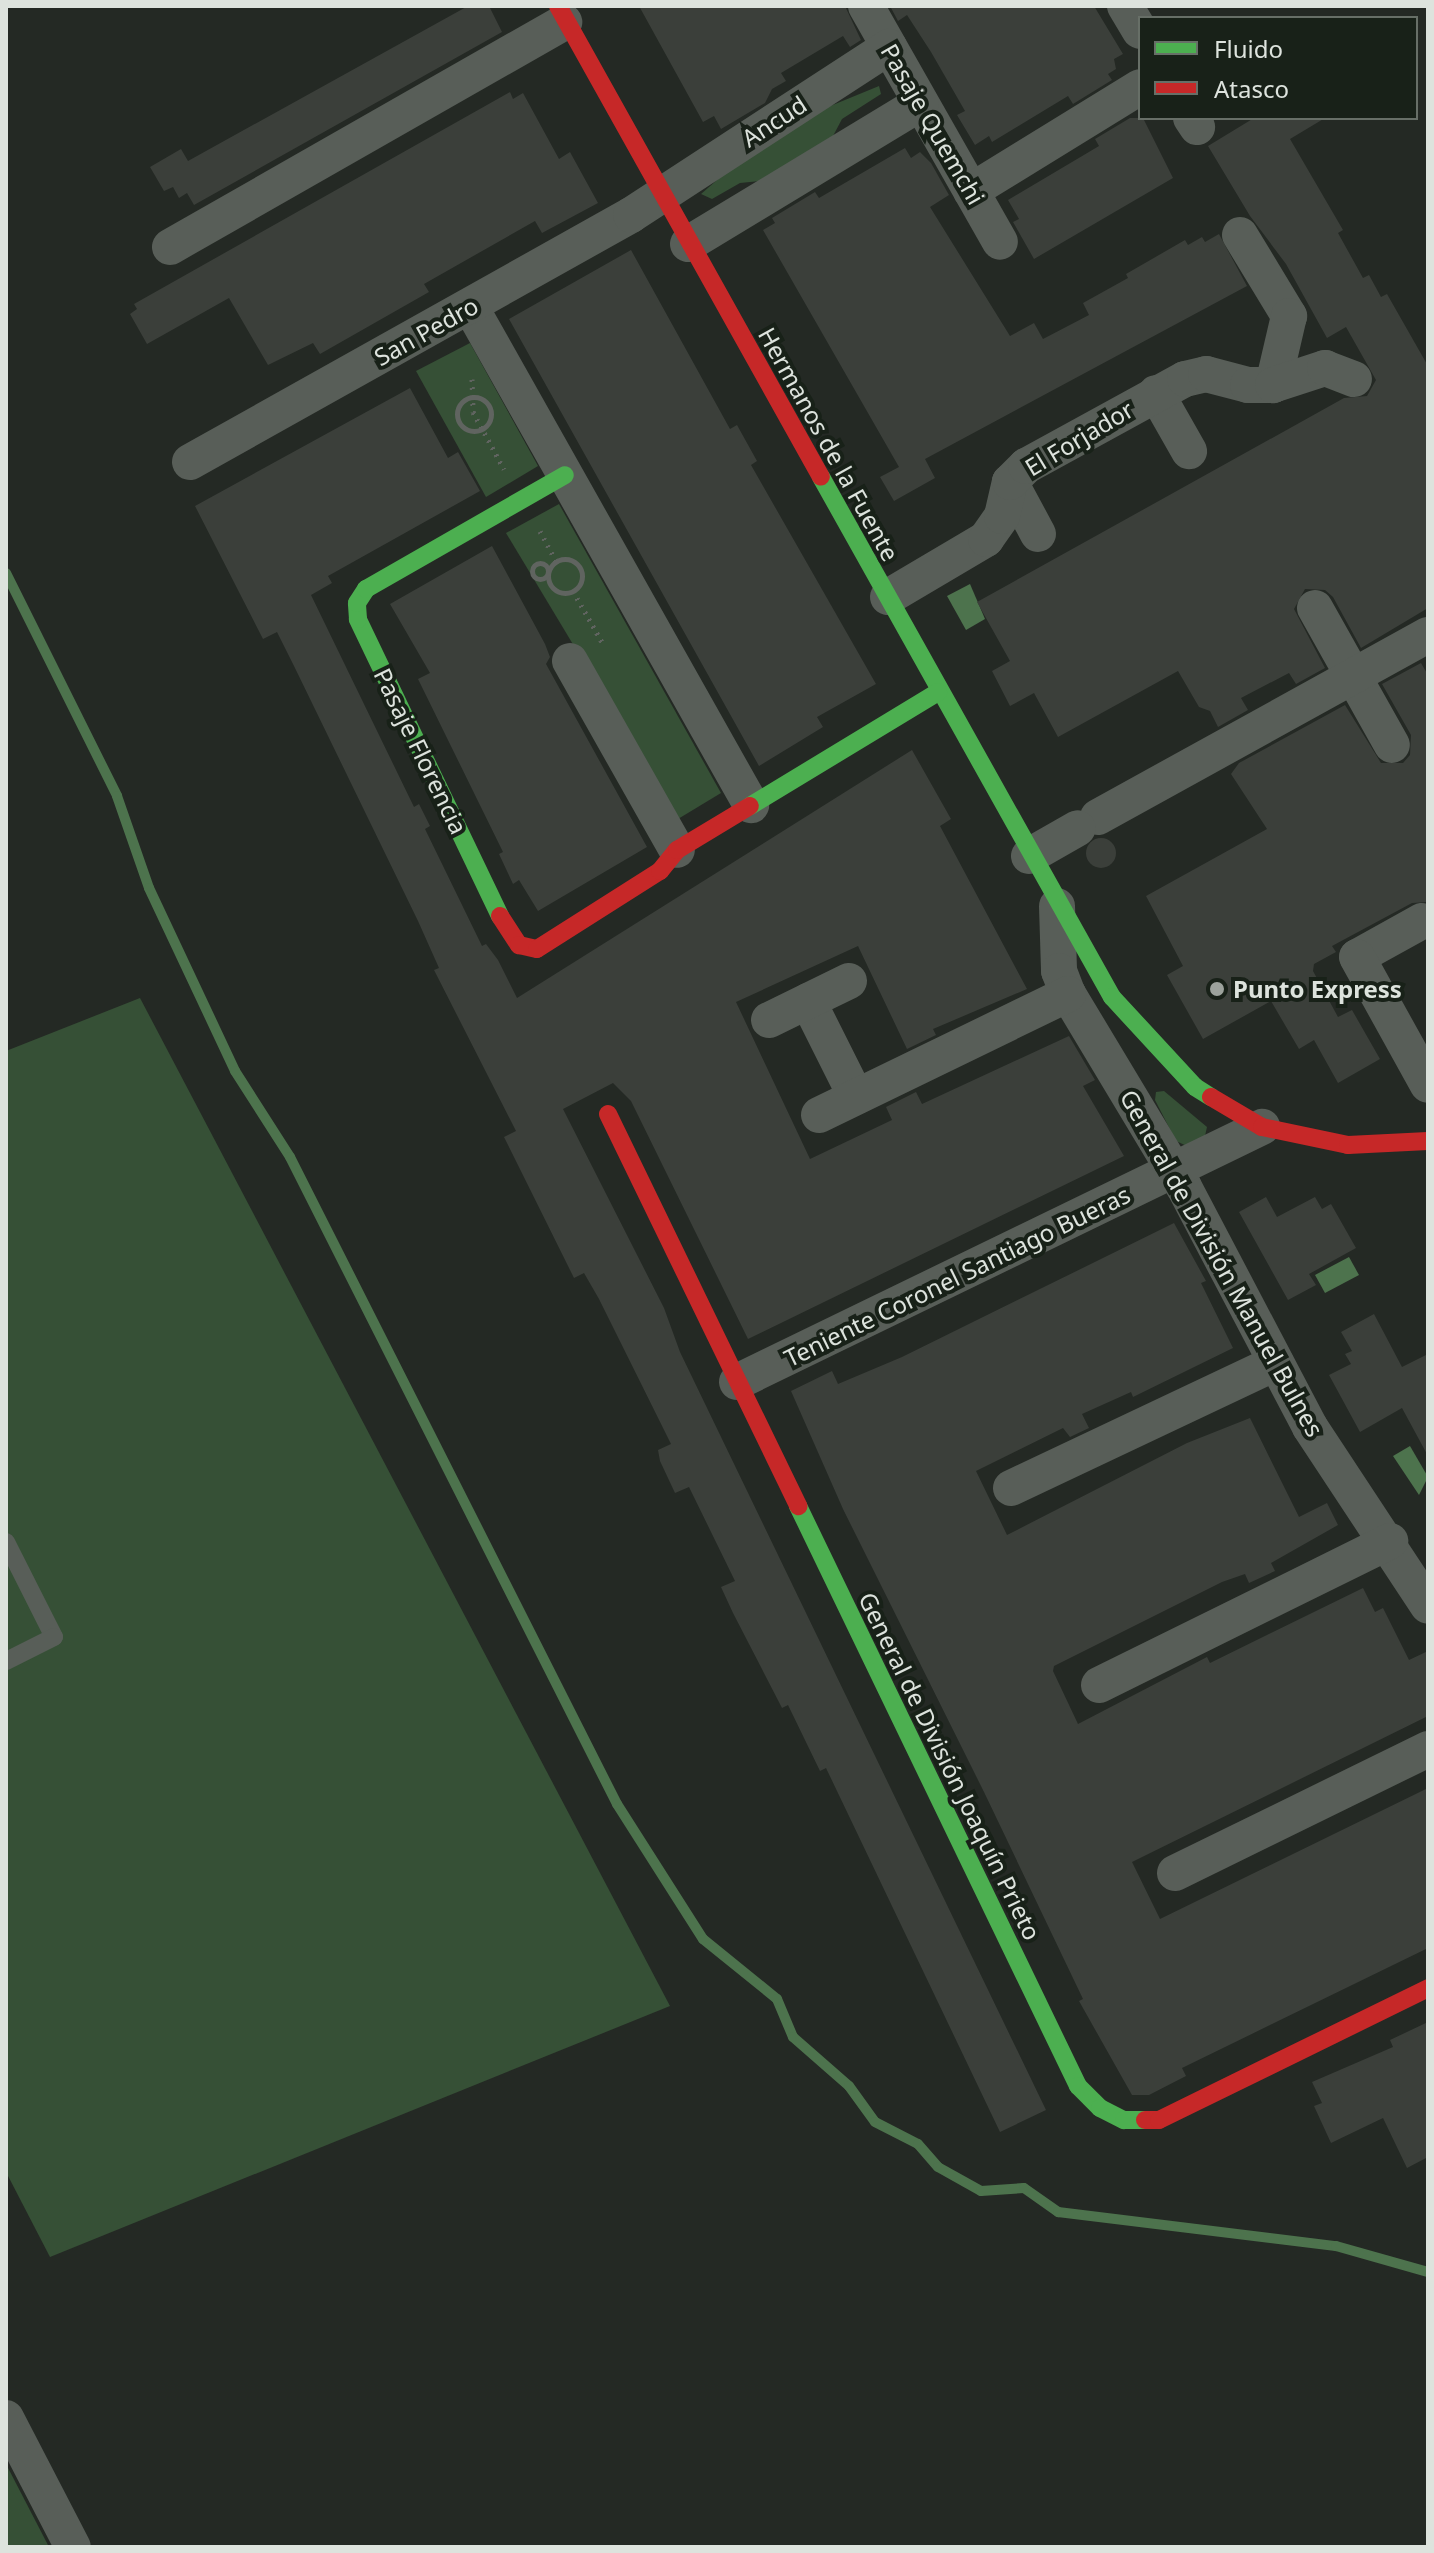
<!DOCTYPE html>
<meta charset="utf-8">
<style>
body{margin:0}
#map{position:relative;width:1434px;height:2553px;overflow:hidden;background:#242924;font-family:"Noto Sans",sans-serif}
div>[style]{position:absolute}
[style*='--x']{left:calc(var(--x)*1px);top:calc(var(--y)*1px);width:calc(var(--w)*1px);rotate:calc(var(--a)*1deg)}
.green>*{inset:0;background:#365036}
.water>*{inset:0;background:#4d734d}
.stream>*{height:10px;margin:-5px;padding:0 5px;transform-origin:5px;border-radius:5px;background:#4d734d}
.building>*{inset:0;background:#3b3f3a}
.round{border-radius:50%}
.path>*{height:5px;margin-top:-2.5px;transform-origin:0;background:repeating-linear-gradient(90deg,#606460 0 2px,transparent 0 8px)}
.path>.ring{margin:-2.5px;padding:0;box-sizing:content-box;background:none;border:5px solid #606460;border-radius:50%}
.lane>*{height:18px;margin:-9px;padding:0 9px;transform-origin:9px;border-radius:9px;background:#585e58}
.street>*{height:36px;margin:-18px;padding:0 18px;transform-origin:18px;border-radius:18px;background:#585e58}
.fast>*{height:18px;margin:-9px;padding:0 9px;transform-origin:9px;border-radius:9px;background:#4caf50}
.jam>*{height:18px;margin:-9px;padding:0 9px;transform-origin:9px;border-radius:9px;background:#c62828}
.dots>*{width:22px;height:22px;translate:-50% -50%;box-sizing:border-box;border:4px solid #182118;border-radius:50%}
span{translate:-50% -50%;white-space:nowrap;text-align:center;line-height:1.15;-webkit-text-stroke:8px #182118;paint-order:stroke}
.street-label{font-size:24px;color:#dde3dd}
.poi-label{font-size:24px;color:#dde3dd;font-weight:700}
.left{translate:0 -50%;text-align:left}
.frame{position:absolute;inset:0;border:8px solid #dde3dd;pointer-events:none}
.legend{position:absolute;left:1138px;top:16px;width:280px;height:104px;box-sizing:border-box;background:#182118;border:2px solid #676f67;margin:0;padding:10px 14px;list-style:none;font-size:24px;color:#dde3dd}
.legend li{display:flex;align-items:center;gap:16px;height:40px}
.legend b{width:40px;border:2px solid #676f67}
</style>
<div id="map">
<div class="green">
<div style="clip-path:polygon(879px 86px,881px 94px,842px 119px,833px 136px,760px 181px,740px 183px,712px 199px,701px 194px,740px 160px,823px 109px)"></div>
<div style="clip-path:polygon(470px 343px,538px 466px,486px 497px,416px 371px)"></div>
<div style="clip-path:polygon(559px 504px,721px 793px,678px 819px,506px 533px)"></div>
<div style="clip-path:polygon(140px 998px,670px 2006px,50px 2257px,6px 2172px,6px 1051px)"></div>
<div style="clip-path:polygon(1164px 1091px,1207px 1127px,1204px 1140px,1191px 1148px,1176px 1141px,1155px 1100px,1156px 1092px)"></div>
<div style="clip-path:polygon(6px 2464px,49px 2547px,6px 2547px)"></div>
</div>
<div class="water">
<div style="clip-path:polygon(970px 584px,985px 619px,966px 630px,947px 596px)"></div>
<div style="clip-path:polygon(1349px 1257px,1359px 1275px,1325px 1293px,1315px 1275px)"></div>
<div style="clip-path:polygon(1410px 1446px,1428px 1477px,1419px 1495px,1393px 1456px)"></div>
</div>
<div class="stream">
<div style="--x:6;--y:573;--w:249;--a:63.5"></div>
<div style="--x:117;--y:796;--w:97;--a:70.8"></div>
<div style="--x:149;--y:888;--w:202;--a:64.8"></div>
<div style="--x:235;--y:1071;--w:102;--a:57.4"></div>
<div style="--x:290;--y:1157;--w:725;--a:63.19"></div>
<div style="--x:617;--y:1804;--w:160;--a:57.5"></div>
<div style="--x:703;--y:1939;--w:95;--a:39"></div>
<div style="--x:777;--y:1999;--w:41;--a:67.2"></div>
<div style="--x:793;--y:2037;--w:74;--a:41.2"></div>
<div style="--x:849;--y:2086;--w:44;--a:54.2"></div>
<div style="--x:875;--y:2122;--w:48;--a:27.1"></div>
<div style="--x:918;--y:2144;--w:30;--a:49"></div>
<div style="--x:938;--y:2167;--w:49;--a:29.2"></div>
<div style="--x:981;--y:2191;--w:43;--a:-4"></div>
<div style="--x:1024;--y:2188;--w:42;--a:35.2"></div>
<div style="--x:1058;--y:2212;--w:280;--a:7"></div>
<div style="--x:1336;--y:2246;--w:96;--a:15.8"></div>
</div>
<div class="building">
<div style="clip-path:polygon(468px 6px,489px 6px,502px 32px,194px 205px,187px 193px,179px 198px,173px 187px,164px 191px,150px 167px,181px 149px,188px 161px)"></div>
<div style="clip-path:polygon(639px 6px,845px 6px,861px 40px,850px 47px,843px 36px,781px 73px,786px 81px,772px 89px,765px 103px,721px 129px,714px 116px,703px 122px)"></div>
<div style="clip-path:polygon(890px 6px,1094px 6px,1123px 54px,1114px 59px,1116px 69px,1108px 74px,1112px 80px,1073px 104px,1068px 96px,992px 142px,989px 136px,975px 145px,957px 115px,965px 111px,931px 52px,907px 15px,898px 21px)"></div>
<div style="clip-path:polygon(510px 92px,513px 99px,523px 93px,559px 159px,570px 152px,598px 203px,542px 233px,535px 221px,424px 284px,429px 292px,320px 354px,313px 343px,268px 365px,229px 298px,147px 344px,130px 314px,137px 309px,134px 304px)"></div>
<div style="clip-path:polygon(1130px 118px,1143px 118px,1173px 178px,1034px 259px,1013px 222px,1019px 219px,1008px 200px,1099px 146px,1095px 139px)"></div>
<div style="clip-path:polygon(1254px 118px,1325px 118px,1290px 139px,1343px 230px,1338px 233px,1363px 278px,1369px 275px,1381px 297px,1387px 294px,1428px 366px,1428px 608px,1361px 648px,1333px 597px,1325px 590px,1305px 589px,1294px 609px,1325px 668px,1296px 684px,1289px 673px,1241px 698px,1248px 710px,1218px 727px,1210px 711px,1199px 707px,1178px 671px,1058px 737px,1034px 693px,1010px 706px,992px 671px,1010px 661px,977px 602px,1344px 398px,1367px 396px,1376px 380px,1346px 327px,1327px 338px,1286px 264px,1250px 216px,1208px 146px)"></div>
<div style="clip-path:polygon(905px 148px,911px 158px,920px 152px,931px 163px,949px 195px,930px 207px,1010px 336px,1034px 323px,1043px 339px,1089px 315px,1083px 303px,1128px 278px,1126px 274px,1185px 240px,1188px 245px,1202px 237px,1205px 242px,1219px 234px,1247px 286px,925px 459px,935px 478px,894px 501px,880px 477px,899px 467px,763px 230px,775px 223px,772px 218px,815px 192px,819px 198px)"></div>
<div style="clip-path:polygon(631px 250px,730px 429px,737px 425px,757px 461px,751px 465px,876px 684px,817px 717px,823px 727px,759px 766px,509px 319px)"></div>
<div style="clip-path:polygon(410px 388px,448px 458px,458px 452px,480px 491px,328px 576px,332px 583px,311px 595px,414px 807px,419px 804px,430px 826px,425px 829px,482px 946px,486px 944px,498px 960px,517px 998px,912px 750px,951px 819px,940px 826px,1027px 989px,933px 1029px,936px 1035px,907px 1049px,858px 946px,736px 1002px,810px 1159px,892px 1120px,886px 1107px,916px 1092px,922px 1104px,1069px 1036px,1095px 1080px,1083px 1086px,1124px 1156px,748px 1339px,631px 1101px,613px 1083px,563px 1109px,664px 1308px,680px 1352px,1046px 2110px,1000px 2132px,826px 1768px,820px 1771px,788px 1705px,782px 1708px,733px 1613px,721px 1587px,735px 1581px,689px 1487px,675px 1493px,660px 1461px,658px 1450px,671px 1444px,599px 1299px,584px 1273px,574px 1278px,504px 1137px,516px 1131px,434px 970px,439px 968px,418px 921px,294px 666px,277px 632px,263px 639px,195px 506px)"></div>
<div style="clip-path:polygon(492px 546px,545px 644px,550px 657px,546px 664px,647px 847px,538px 911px,519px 880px,513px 884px,499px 854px,503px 852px,418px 679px,430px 673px,390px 604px)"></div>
<div style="clip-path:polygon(1421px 663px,1428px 675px,1428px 902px,1412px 903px,1332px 946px,1336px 952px,1314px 964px,1313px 971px,1338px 1017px,1352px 1010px,1380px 1059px,1338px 1083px,1314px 1040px,1299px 1049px,1271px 1001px,1203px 1039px,1167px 975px,1183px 966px,1146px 896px,1267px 829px,1231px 774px,1239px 763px,1345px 705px,1381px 763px,1403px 763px,1410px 755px,1411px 735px,1382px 684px)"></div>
<div class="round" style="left:1086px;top:838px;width:30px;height:30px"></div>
<div style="clip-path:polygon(1266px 1197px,1277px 1217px,1315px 1197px,1322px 1209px,1331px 1204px,1356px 1248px,1309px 1274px,1316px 1285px,1288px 1300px,1239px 1212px)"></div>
<div style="clip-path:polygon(1174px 1223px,1206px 1281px,1201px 1283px,1233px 1348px,1133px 1397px,1131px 1392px,1082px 1414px,1089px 1428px,1070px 1437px,1063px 1428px,976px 1471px,1007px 1535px,1187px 1443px,1250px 1418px,1299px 1517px,1327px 1503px,1338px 1525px,1271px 1563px,1275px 1571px,1249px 1583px,1245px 1574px,1222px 1582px,1054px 1666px,1053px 1671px,1078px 1724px,1207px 1657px,1210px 1663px,1363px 1588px,1375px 1612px,1383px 1608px,1409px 1660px,1428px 1651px,1428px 1716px,1132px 1862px,1160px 1919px,1428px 1788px,1428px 1948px,1182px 2068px,1186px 2076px,1149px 2095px,1132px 2095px,1079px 2001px,1083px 1999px,984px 1792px,843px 1509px,791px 1391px,832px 1371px,838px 1384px,902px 1357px)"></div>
<div style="clip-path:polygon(1374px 1314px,1402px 1367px,1428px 1354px,1428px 1456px,1402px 1408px,1360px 1432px,1329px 1375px,1351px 1364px,1345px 1354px,1352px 1351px,1341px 1332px)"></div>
<div style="clip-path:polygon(1428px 2022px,1428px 2157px,1407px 2168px,1383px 2118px,1331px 2143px,1314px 2106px,1322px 2103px,1312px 2082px,1393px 2047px,1390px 2040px)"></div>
</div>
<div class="path">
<div style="--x:472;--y:379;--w:33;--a:88"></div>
<div style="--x:473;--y:412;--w:65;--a:61.5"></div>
<div class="ring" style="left:457px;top:397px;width:29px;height:29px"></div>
<div style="--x:540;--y:531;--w:34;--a:62"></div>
<div class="ring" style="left:548px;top:559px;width:29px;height:29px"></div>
<div class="ring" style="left:532px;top:563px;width:11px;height:11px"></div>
<div style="--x:573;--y:591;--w:59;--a:60.4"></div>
</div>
<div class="lane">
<div style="--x:6;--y:1542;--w:106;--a:63.2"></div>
<div style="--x:54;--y:1637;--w:54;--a:153.4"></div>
</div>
<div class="street">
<div style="--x:866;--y:6;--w:271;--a:60.4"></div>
<div style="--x:1125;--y:6;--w:29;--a:59"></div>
<div style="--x:1191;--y:118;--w:11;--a:56"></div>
<div style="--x:971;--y:191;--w:198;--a:-31.6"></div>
<div style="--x:1240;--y:235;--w:95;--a:58.8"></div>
<div style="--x:1289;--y:316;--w:71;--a:103.1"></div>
<div style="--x:688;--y:244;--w:272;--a:-31.2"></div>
<div style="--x:170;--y:247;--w:454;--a:-29.7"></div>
<div style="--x:470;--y:306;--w:573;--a:60.61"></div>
<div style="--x:1156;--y:393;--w:67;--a:60.4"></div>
<div style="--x:190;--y:462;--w:505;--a:-29.25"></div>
<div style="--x:631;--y:215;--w:308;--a:-33.1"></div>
<div style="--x:1010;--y:482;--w:59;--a:61.7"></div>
<div style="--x:888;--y:597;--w:114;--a:-30.6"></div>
<div style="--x:986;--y:539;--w:28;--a:-55"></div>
<div style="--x:1002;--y:516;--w:35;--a:-77"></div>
<div style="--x:1010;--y:482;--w:23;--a:-45"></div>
<div style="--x:1026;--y:466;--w:181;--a:-28.7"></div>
<div style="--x:1185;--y:379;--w:22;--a:-13"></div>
<div style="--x:1206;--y:374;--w:43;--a:14.7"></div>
<div style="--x:1248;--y:385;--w:25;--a:0"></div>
<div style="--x:1273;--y:385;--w:55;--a:-18.1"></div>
<div style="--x:1325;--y:368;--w:31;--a:21"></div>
<div style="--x:1315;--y:608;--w:157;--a:60.7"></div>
<div style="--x:570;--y:661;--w:217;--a:60.5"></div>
<div style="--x:1098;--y:817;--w:377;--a:-28.9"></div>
<div style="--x:1029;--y:856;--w:56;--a:-29.7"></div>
<div style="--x:1057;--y:906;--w:65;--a:88.2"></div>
<div style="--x:1059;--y:971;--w:25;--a:69"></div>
<div style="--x:1068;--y:994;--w:225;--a:59"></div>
<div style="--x:1184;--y:1187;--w:271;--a:62.3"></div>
<div style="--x:1310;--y:1427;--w:214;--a:56.6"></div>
<div style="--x:1422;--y:921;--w:74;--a:151"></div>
<div style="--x:1357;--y:957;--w:146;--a:61"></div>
<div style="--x:808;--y:1001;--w:107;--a:63.4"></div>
<div style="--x:769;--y:1020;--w:89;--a:-26"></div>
<div style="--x:819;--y:1115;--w:277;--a:-25.9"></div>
<div style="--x:737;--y:1382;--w:584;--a:-25.91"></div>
<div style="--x:1011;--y:1488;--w:293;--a:-25.3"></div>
<div style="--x:1099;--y:1685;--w:325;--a:-26.3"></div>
<div style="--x:1175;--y:1873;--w:282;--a:-26.1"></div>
<div style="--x:6;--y:2418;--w:145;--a:62.6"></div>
</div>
<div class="fast">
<div style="--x:821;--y:477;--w:596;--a:60.77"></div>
<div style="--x:1112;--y:997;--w:122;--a:47.3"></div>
<div style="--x:1195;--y:1087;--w:19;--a:32"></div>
<div style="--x:750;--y:806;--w:220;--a:-31.2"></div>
<div style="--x:500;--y:916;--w:329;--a:-115.6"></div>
<div style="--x:358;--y:619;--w:16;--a:-94"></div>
<div style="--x:357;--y:603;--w:17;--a:-57"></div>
<div style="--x:366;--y:589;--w:229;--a:-29.8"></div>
<div style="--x:798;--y:1506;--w:644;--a:64.23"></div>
<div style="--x:1078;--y:2086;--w:31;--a:45"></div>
<div style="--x:1100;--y:2108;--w:27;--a:27"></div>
<div style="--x:1124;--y:2120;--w:21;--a:0"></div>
</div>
<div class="jam">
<div style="--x:558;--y:6;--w:539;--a:60.82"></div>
<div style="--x:500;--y:916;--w:35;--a:57"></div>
<div style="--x:519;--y:945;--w:18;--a:13"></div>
<div style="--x:537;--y:949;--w:146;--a:-32.4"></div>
<div style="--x:660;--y:871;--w:27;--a:-51"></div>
<div style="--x:677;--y:850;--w:85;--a:-31.1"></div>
<div style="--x:1211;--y:1097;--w:59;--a:30.5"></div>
<div style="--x:1262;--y:1127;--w:88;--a:11.8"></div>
<div style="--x:1348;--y:1145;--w:80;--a:-2.9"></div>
<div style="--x:608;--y:1114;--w:436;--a:64.1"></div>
<div style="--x:1145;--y:2120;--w:14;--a:0"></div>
<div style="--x:1159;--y:2120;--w:300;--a:-26.1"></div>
</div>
<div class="dots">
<div style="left:1217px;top:989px;background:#9ca29c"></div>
</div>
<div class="street-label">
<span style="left:774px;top:121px;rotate:-33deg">Ancud</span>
<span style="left:933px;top:124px;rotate:60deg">Pasaje Quemchi</span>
<span style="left:426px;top:331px;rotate:-29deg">San Pedro</span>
<span style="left:1079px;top:438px;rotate:-31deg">El Forjador</span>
<span style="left:829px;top:444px;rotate:61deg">Hermanos de la Fuente</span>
<span style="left:421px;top:751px;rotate:64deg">Pasaje Florencia</span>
<span style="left:1222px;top:1263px;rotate:61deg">General de División Manuel Bulnes</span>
<span style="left:957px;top:1276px;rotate:-26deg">Teniente Coronel Santiago Bueras</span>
<span style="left:950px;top:1766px;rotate:64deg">General de División Joaquín Prieto</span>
</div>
<div class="poi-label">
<span class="left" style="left:1233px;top:989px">Punto Express</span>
</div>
<div class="frame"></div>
<ul class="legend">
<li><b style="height:10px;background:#4caf50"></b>Fluido</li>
<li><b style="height:10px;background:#c62828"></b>Atasco</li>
</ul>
</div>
